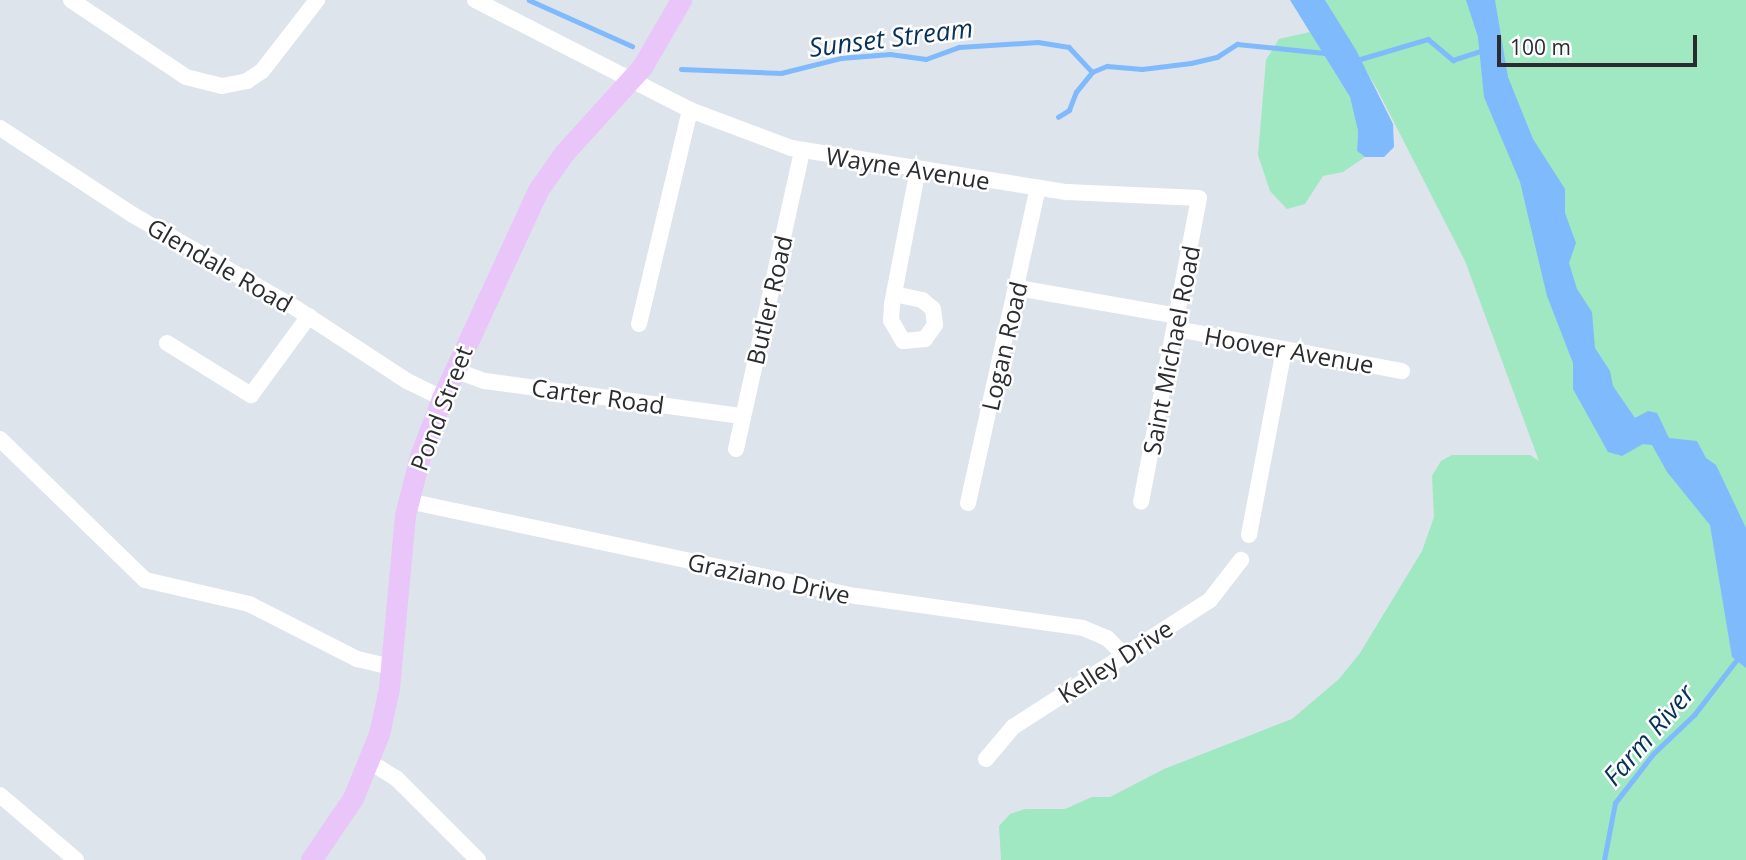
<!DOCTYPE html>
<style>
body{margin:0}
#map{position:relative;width:1746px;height:860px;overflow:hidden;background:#dee4ec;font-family:"Open Sans",sans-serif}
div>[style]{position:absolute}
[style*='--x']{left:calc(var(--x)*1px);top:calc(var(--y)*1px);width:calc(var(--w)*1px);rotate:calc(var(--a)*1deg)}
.green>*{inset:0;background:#9fe8c2}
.water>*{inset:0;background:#7fbafd}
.stream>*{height:4.5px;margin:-2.25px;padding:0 2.25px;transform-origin:2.25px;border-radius:2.25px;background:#7fbafd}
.minor>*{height:16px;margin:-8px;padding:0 8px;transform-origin:8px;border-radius:8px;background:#fff}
.major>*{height:21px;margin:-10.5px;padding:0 10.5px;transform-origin:10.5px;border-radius:10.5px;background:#eac5f9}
span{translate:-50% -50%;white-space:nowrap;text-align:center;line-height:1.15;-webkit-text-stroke:5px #fff;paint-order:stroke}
.street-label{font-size:24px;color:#2a2c2f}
.water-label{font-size:26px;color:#06315a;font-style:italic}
.scale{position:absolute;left:1497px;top:35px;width:200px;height:32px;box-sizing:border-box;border:4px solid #2a2c2f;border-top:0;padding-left:9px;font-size:21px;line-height:24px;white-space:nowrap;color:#2a2c2f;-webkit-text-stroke:5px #fff;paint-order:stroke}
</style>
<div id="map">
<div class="green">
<div style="clip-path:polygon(1325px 0,1746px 0,1746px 860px,1001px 860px,999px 826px,1010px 814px,1025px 809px,1065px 809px,1092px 797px,1110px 797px,1164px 769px,1292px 719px,1339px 679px,1360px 653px,1422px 551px,1434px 517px,1432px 476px,1441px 461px,1452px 455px,1530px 455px,1539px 461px,1465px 261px,1377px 89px)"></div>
<div style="clip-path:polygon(1310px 32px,1350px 97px,1358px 131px,1357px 151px,1365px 157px,1343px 172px,1323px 176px,1305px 204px,1287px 209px,1270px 191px,1258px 155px,1266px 60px,1279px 39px)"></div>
</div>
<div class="water">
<div style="clip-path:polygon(1290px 0,1325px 0,1356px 50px,1393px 124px,1394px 147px,1384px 157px,1365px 157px,1357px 151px,1358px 131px,1350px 97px)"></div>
<div style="clip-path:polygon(1466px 0,1495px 0,1508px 77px,1533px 139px,1565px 189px,1565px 213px,1576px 243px,1569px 263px,1577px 289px,1592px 312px,1595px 348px,1610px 371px,1613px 386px,1635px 418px,1648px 411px,1657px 413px,1669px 438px,1697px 441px,1706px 458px,1716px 465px,1746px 528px,1746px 668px,1732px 657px,1710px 525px,1667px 472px,1652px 445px,1643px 444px,1622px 456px,1608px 452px,1573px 389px,1573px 363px,1547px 296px,1520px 182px,1484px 97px,1478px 37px)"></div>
</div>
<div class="stream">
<div style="--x:529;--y:0;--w:113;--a:24.1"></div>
<div style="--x:1357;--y:60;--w:74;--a:-16.5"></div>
<div style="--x:1428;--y:39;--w:33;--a:40"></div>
<div style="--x:1453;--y:60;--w:33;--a:-18"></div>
<div style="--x:681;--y:69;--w:100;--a:2.3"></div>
<div style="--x:781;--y:73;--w:62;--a:-14"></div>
<div style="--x:841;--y:58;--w:49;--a:-4.7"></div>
<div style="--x:890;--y:54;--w:36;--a:8"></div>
<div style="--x:926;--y:59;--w:35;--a:-20"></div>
<div style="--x:959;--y:47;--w:79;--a:-3.6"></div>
<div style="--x:1038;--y:42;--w:31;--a:9"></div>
<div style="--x:1069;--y:47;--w:34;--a:47"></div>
<div style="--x:1092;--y:72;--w:16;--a:-22"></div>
<div style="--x:1107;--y:66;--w:35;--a:5"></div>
<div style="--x:1142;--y:69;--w:49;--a:-7"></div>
<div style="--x:1191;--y:63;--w:27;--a:-13"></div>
<div style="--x:1217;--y:57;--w:24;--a:-33"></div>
<div style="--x:1237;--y:44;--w:88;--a:5.8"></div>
<div style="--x:1058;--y:117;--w:13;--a:-32"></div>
<div style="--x:1069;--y:110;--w:19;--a:-69"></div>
<div style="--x:1076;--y:92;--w:26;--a:-51"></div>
<div style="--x:1604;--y:860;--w:58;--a:-79.1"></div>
<div style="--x:1615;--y:803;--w:62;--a:-52.2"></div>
<div style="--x:1653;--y:754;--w:57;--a:-43.6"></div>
<div style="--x:1694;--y:715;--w:72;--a:-52.3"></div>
</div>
<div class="minor">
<div style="--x:71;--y:0;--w:138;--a:33.8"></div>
<div style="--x:186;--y:77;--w:37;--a:14"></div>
<div style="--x:222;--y:86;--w:25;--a:-11"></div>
<div style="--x:247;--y:81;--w:18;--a:-34"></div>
<div style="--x:262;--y:71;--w:90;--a:-52.2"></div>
<div style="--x:475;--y:0;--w:242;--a:27.1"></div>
<div style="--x:690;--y:110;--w:108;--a:20.6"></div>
<div style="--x:791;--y:148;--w:279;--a:9.1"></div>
<div style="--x:1067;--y:192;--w:132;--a:2.6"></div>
<div style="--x:1199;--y:198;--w:309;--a:100.8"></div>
<div style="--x:0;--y:128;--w:159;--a:33.2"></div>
<div style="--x:133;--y:215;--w:189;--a:29.8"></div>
<div style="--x:297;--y:309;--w:131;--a:33.2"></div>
<div style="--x:407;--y:381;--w:39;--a:26"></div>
<div style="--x:1018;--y:288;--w:163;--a:9.9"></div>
<div style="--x:894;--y:294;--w:29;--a:12"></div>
<div style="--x:922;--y:300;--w:14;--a:39"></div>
<div style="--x:933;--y:309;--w:16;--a:83"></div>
<div style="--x:935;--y:325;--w:17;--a:126"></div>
<div style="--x:925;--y:339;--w:22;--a:175"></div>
<div style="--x:903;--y:341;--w:24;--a:-120"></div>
<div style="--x:891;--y:320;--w:16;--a:-86"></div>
<div style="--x:892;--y:304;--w:137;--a:-79.1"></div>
<div style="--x:639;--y:324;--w:220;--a:-76.6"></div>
<div style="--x:1177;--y:329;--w:229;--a:10.6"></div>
<div style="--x:167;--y:343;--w:99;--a:31.8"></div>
<div style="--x:251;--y:395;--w:98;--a:-53.7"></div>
<div style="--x:454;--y:370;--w:33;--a:20"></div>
<div style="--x:485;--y:381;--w:259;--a:7.8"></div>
<div style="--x:0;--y:439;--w:202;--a:44.2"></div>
<div style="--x:145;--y:580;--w:107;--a:13"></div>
<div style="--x:249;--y:604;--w:121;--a:27"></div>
<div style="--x:357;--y:659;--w:35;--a:13"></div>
<div style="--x:736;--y:449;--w:305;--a:-77.5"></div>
<div style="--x:408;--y:501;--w:458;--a:12"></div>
<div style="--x:856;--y:596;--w:229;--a:8"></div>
<div style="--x:1083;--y:628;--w:26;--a:23"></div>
<div style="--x:1107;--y:638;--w:25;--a:45"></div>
<div style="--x:968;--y:503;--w:323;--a:-77.5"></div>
<div style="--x:1249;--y:535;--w:189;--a:-79.3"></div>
<div style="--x:986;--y:759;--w:42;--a:-49.8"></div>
<div style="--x:1013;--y:727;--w:234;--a:-32.8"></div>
<div style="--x:1210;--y:600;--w:51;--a:-52.2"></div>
<div style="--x:370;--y:762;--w:31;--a:32"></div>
<div style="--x:396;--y:778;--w:116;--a:45"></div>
<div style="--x:0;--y:795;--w:100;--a:40.5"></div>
</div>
<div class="major">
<div style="--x:311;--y:860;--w:75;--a:-55.9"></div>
<div style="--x:353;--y:798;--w:69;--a:-67.9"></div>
<div style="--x:379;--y:734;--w:47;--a:-77.7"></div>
<div style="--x:389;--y:688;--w:174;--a:-84.7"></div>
<div style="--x:405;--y:515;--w:61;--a:-75.7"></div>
<div style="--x:420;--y:456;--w:62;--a:-69.2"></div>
<div style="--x:442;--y:398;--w:229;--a:-65.2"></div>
<div style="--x:538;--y:190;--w:45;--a:-54.9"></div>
<div style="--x:564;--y:153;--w:116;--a:-47.8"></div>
<div style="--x:642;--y:67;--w:78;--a:-59.8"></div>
</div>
<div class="street-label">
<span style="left:908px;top:168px;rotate:9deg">Wayne Avenue</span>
<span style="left:220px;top:265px;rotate:30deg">Glendale Road</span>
<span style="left:769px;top:300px;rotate:-77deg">Butler Road</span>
<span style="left:1004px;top:346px;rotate:-77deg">Logan Road</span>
<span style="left:1171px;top:350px;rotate:-79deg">Saint Michael Road</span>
<span style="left:1289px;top:350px;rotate:10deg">Hoover Avenue</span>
<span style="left:598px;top:396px;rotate:8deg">Carter Road</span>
<span style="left:441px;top:408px;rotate:-69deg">Pond Street</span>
<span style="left:769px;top:578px;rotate:12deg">Graziano Drive</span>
<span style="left:1115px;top:661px;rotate:-33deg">Kelley Drive</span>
</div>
<div class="water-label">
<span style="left:891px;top:38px;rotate:-7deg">Sunset Stream</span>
<span style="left:1649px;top:735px;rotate:-49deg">Farm River</span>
</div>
<div class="scale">100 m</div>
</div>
